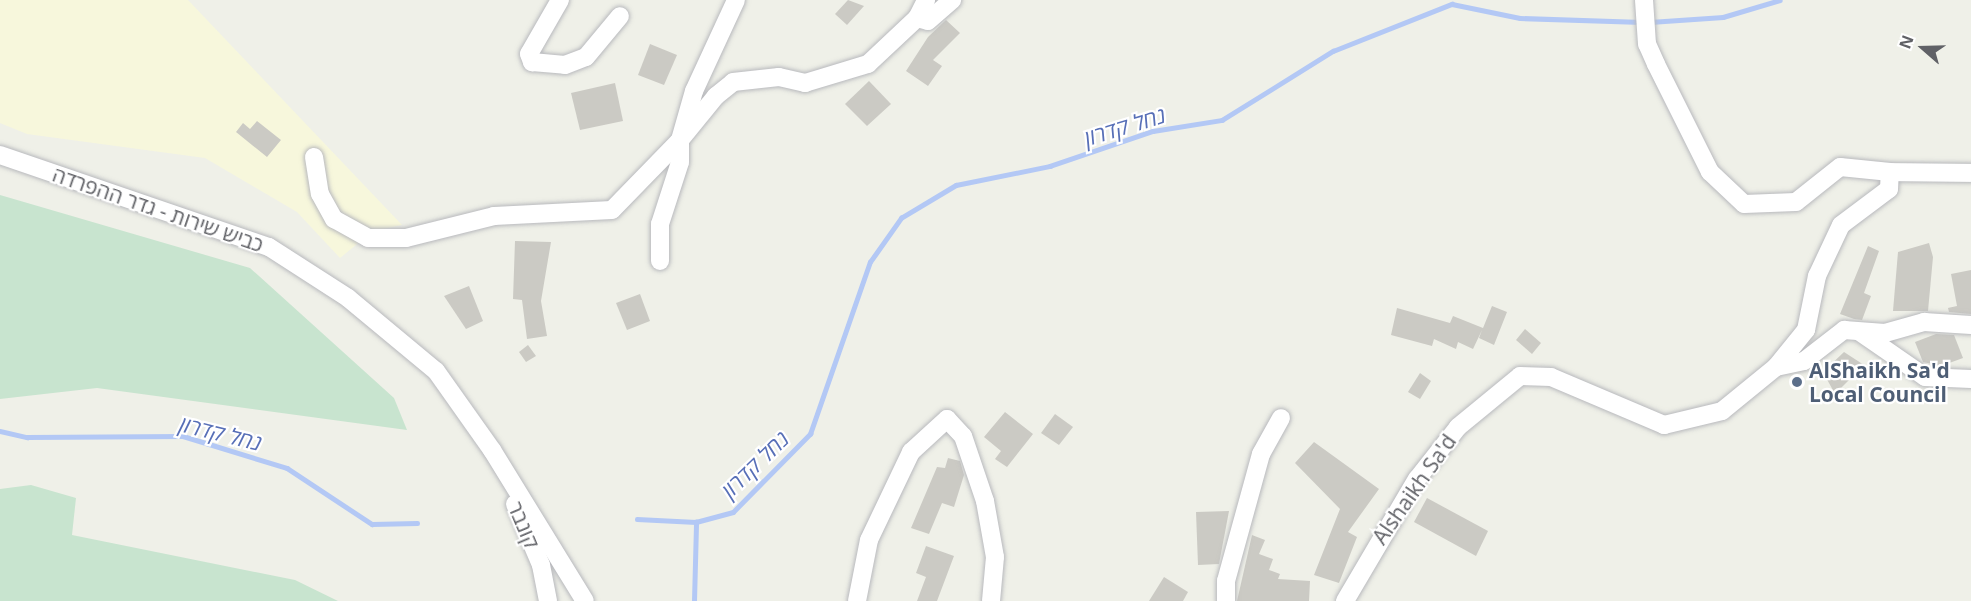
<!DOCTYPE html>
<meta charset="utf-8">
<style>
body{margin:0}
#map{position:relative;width:1971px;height:601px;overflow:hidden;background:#eff0e8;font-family:"Open Sans",Heebo,sans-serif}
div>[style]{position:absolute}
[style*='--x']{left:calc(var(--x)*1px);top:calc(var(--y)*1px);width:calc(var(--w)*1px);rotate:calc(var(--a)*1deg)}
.green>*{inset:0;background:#c8e4cf}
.sand>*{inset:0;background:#f7f7dc}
.stream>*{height:4.5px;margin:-2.25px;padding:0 2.25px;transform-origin:2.25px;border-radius:2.25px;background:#b3c8f5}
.building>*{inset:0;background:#cbcac4}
.roads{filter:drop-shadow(0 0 2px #b8b9bd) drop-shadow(0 0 2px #b8b9bd)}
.minor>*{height:18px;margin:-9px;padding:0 9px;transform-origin:9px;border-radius:9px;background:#fff}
.dots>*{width:16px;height:16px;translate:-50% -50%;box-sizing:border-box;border:3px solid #fff;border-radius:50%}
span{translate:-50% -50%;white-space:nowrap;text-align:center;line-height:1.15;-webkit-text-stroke:4.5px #fff;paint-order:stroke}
.street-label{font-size:21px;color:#606166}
.service-label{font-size:21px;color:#4e5e75;font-weight:700}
.left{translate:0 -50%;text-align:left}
.water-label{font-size:22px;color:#576fb7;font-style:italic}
.north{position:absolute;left:1893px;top:18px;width:60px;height:60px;-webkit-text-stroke:4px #fff;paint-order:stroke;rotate:290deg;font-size:16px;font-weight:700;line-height:24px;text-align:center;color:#606166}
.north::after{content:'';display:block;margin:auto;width:21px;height:27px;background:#606166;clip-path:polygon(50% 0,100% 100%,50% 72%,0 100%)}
</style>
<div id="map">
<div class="green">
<div style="clip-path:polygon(0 195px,250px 268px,394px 398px,407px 430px,97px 388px,0 399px)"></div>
<div style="clip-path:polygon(31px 485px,76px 498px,72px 535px,295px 580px,338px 601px,0 601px,0 489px)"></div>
</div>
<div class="sand">
<div style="clip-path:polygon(0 0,188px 0,402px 225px,373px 231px,340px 258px,297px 212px,205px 158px,27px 134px,0 123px)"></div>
</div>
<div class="stream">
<div style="--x:1650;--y:22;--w:73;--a:-3.9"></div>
<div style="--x:1723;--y:17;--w:59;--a:-16.6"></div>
<div style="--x:0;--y:431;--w:28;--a:13"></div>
<div style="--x:27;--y:437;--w:156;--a:-0.4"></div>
<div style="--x:183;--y:436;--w:109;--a:17.1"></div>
<div style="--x:287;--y:468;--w:102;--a:33.4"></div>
<div style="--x:372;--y:524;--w:45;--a:-1.3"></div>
<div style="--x:637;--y:519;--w:59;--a:2.9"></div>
<div style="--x:696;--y:522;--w:38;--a:-15"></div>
<div style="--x:733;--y:512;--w:110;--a:-45.4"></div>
<div style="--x:810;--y:434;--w:182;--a:-70.8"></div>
<div style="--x:870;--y:262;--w:54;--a:-54.8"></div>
<div style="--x:901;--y:218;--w:64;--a:-31"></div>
<div style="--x:956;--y:185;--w:96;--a:-11.4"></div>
<div style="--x:1050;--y:166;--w:109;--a:-18.8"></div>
<div style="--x:1153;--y:131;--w:70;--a:-9.1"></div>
<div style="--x:1222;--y:120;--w:131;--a:-31.9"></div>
<div style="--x:1333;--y:51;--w:128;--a:-21.6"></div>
<div style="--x:1452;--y:4;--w:69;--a:11.6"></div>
<div style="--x:1520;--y:18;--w:122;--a:1.9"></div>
<div style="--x:694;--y:601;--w:79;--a:-88.5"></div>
</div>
<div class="building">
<div style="clip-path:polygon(848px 0,864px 6px,847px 25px,835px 14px)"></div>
<div style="clip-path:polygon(946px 20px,960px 33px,933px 60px,942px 66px,928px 86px,906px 71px,928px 37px)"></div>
<div style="clip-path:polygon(650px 44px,677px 55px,664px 85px,638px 75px)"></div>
<div style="clip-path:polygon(869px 81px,891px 104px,867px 126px,845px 104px)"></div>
<div style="clip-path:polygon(615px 83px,623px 121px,580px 130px,571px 93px)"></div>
<div style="clip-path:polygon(257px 121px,281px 140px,267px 157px,236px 132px,243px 123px,250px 129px)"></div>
<div style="clip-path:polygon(515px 241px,551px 242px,541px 301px,547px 336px,527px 339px,522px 300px,513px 299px)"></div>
<div style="clip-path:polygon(1929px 243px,1933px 257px,1928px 311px,1893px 311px,1898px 252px)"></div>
<div style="clip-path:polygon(1868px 246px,1879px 251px,1864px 293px,1871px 296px,1862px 320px,1854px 319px,1840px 314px)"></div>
<div style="clip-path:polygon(1971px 270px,1971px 314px,1949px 312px,1948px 308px,1957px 306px,1951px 274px)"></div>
<div style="clip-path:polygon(469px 286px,483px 321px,466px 329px,444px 296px)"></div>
<div style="clip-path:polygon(640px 294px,650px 321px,627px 330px,616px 303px)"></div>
<div style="clip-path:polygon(1492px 306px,1507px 312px,1494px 345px,1479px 338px,1482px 330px,1473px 349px,1458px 342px,1456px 349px,1434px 339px,1432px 346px,1391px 335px,1397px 308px,1450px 323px,1453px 316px,1483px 328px)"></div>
<div style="clip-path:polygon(1525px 329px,1541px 343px,1532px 354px,1516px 340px)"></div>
<div style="clip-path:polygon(1936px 334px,1954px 335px,1963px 358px,1941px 366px,1923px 362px,1915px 342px)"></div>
<div style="clip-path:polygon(528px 345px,536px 356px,526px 362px,519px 352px)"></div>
<div style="clip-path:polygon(1844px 352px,1864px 365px,1835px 394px,1823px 372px)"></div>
<div style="clip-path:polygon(1420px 373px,1431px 381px,1420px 399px,1408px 392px)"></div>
<div style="clip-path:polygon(1005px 412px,1033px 434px,1007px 467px,995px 459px,1001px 451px,984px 437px)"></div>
<div style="clip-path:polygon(1055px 414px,1073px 427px,1059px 445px,1041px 433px)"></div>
<div style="clip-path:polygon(1314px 442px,1379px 489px,1348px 532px,1357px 537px,1339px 583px,1314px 575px,1340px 509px,1295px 463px)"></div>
<div style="clip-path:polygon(948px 458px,960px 461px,964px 475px,954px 507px,942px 503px,929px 534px,911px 528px,937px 467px,945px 468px)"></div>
<div style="clip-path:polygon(1427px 498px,1488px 531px,1476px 556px,1414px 522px)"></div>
<div style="clip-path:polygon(1229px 511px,1219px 564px,1198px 565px,1196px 512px)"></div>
<div style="clip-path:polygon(1252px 535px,1265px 540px,1259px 554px,1273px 559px,1269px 570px,1280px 574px,1278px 579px,1310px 581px,1309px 601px,1237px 601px)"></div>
<div style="clip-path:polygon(926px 546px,954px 556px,937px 601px,917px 601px,926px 577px,916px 573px)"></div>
<div style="clip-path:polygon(1164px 577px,1188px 592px,1183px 601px,1149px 601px)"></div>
</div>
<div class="roads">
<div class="minor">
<div style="--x:560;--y:0;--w:62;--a:119.9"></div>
<div style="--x:529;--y:54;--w:9;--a:69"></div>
<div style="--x:532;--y:62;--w:33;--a:5"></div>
<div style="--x:565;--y:65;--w:22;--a:-21"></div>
<div style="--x:586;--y:57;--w:53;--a:-50.3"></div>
<div style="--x:917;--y:18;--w:11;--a:15"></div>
<div style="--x:928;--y:21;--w:32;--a:-41"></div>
<div style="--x:0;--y:155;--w:284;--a:18.9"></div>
<div style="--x:269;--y:247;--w:94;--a:32.8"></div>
<div style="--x:348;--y:298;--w:114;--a:39.7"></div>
<div style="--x:436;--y:371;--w:97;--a:54.7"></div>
<div style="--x:492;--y:450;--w:177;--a:58.4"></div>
<div style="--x:314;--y:157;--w:37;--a:81"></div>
<div style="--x:320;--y:194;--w:29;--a:61"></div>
<div style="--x:334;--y:219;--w:39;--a:29"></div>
<div style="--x:368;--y:238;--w:38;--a:0"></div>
<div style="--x:406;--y:238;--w:91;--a:-14"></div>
<div style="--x:494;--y:216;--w:118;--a:-2.9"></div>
<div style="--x:612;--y:210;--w:98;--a:-45.8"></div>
<div style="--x:680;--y:140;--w:51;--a:-74.1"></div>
<div style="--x:694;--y:91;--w:100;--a:-65.2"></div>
<div style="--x:1890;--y:172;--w:81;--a:0.7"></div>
<div style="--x:660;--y:261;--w:37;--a:-90"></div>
<div style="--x:660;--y:224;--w:65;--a:-72.1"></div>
<div style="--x:680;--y:162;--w:22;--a:-90"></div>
<div style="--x:680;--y:140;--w:57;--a:-50.7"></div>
<div style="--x:716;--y:96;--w:22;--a:-39"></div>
<div style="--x:733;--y:82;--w:46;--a:-6.2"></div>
<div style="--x:779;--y:77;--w:27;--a:13"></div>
<div style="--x:805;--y:83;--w:66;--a:-16.8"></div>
<div style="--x:868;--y:64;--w:67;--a:-43.2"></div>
<div style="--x:917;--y:18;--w:20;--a:-63"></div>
<div style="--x:1860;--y:332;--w:79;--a:34.7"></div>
<div style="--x:1925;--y:377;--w:46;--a:2.5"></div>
<div style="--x:1776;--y:367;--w:29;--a:-12"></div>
<div style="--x:1804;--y:361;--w:51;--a:-37.8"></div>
<div style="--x:1844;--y:330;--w:41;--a:4.2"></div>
<div style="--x:1885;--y:333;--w:41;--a:-15.8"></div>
<div style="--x:1924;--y:322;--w:47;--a:3.7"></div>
<div style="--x:515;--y:504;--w:66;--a:66.9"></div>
<div style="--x:541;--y:565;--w:37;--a:79"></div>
<div style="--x:857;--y:601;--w:62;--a:-78.9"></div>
<div style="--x:869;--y:540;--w:98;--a:-64.5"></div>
<div style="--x:911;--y:452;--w:49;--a:-42.5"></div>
<div style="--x:947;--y:419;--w:23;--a:47"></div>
<div style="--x:963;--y:436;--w:69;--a:71.3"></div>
<div style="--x:985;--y:501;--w:57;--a:79.9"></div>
<div style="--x:995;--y:557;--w:44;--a:95.2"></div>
<div style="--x:1226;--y:601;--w:20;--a:-90"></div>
<div style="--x:1226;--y:581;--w:132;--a:-74.6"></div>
<div style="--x:1261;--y:454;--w:41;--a:-60.9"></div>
<div style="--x:1345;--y:601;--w:142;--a:-59.5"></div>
<div style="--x:1417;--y:479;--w:66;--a:-51.7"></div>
<div style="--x:1458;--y:427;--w:80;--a:-39.4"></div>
<div style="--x:1520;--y:376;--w:31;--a:2"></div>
<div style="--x:1551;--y:377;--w:123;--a:23"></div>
<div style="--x:1664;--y:425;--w:60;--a:-13.6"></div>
<div style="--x:1722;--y:411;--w:70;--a:-39.2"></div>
<div style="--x:1776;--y:367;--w:48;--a:-51"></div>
<div style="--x:1806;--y:330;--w:55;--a:-78.5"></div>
<div style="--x:1817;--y:276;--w:56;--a:-64.8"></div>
<div style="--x:1841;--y:225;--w:60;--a:-36.9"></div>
<div style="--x:1889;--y:189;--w:17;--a:-87"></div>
<div style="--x:1890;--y:172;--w:50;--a:-174.3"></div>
<div style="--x:1840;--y:167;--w:56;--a:141.5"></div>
<div style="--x:1796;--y:202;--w:52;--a:177.8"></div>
<div style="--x:1744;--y:204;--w:47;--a:-136.7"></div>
<div style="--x:1710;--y:172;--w:121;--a:-116.6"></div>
<div style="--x:1656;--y:64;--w:22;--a:-114"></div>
<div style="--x:1647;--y:44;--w:44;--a:-93.9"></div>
</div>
</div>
<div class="dots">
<div style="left:1797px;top:382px;background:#5c6f8a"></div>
</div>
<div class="street-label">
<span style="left:158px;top:209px;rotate:19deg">כביש שירות - גדר ההפרדה</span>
<span style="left:1414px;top:489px;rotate:-55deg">Alshaikh Sa'd</span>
<span style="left:524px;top:525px;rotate:67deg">קונבר</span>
</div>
<div class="service-label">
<span class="left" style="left:1809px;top:382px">AlShaikh Sa'd<br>Local Council</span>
</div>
<div class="water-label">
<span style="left:1125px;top:126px;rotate:-17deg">נחל קדרון</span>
<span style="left:221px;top:433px;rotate:14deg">נחל קדרון</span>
<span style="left:755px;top:464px;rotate:-44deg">נחל קדרון</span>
</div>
<div class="north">N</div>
</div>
